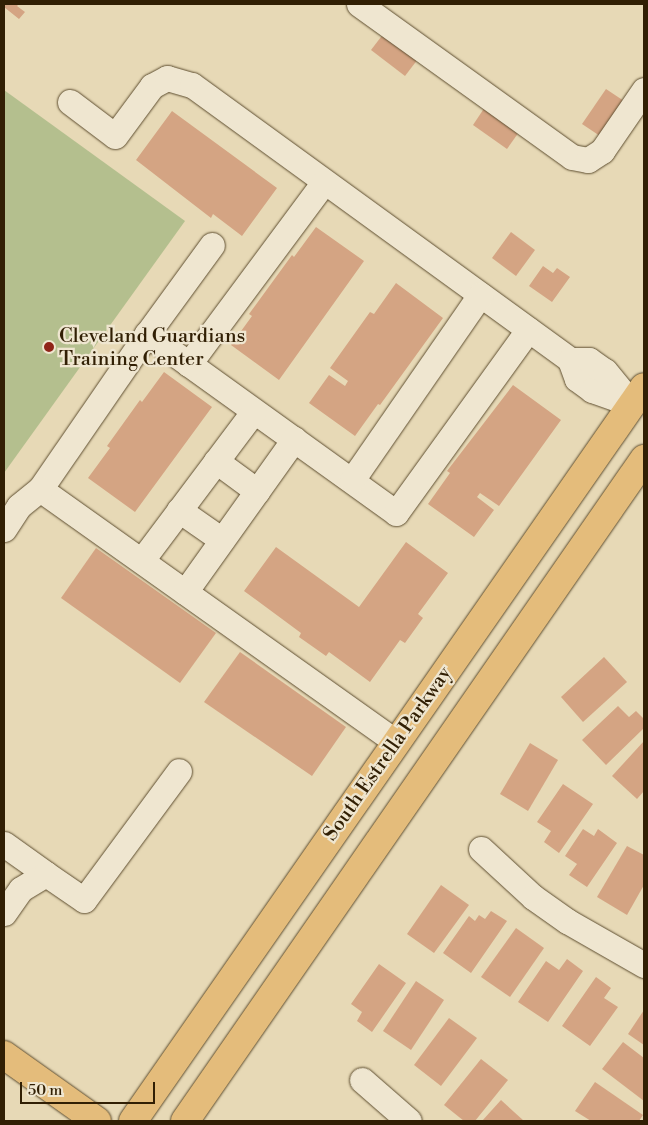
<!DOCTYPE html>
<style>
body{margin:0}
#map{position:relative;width:648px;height:1125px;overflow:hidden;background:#e7d9b6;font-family:"Libre Bodoni",serif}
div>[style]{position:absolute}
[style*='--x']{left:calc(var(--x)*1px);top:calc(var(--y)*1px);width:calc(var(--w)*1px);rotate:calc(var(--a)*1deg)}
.green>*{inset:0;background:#b4bf8e}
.building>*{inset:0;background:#d4a483}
.roads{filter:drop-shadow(0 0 1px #5e4e30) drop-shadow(0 0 1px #5e4e30)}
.minor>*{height:25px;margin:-12.5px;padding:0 12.5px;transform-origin:12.5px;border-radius:12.5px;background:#efe6d0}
.major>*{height:28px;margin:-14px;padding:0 14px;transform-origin:14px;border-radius:14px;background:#e4bc7b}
.dots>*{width:14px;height:14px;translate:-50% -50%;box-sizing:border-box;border:2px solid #efe6d0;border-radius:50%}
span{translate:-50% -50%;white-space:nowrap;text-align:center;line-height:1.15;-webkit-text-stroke:4.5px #efe6d0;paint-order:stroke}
.poi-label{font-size:20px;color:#311f04}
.left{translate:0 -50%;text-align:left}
.street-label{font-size:20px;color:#311f04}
.frame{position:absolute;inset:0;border:5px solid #311f04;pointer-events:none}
.scale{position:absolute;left:20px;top:1082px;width:135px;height:22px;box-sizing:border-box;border:2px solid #311f04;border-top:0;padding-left:6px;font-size:15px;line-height:18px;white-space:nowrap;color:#311f04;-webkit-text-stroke:4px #efe6d0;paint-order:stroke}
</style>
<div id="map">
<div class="green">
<div style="clip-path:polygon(4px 90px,185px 221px,4px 473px)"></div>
</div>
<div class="building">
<div style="clip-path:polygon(4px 4px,19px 4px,17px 6px,25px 12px,19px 19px,4px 7px)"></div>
<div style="clip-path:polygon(384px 33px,418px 59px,405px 76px,371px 50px)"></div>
<div style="clip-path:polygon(606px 89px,624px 101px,600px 136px,582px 124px)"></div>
<div style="clip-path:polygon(485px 107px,519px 132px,507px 149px,473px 125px)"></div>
<div style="clip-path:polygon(172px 111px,277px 188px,242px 236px,213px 214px,211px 218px,136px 160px)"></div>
<div style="clip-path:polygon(316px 227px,364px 261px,279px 380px,231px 345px,252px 316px,249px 314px,292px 255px,294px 257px)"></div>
<div style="clip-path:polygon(511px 232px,535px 250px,516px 276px,492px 258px)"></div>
<div style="clip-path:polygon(543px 266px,553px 273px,557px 268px,570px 277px,552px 302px,529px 286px)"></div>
<div style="clip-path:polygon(396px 283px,443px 318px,380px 405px,378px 404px,355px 436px,309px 403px,329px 375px,345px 386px,348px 381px,330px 368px,370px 312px,374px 314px)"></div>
<div style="clip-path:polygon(164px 372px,212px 407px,135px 512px,88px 478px,110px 448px,107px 446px,140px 400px,142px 402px)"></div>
<div style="clip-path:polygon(513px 385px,561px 420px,499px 506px,480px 493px,477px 497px,494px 510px,474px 537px,428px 504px,450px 473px,447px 471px)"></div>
<div style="clip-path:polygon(406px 542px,448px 573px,418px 614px,423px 618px,405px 643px,400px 640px,370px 682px,329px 652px,326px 656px,299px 637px,301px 633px,244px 591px,276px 547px,359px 607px)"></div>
<div style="clip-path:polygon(96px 548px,216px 633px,180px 683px,61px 598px)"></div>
<div style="clip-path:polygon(240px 652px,346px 727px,312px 776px,204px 702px)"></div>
<div style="clip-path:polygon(604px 657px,627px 682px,583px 722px,561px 697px)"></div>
<div style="clip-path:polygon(618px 706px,629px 717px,636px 711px,644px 719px,644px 728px,606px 765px,582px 740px)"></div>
<div style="clip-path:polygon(644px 741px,644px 791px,637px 799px,612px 776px)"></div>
<div style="clip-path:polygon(530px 743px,558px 760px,528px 811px,500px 794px)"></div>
<div style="clip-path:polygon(563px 784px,593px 804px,559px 853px,544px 842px,551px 831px,537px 822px)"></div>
<div style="clip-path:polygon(583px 829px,594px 836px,598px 829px,617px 843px,587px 887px,569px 875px,577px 864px,565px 856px)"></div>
<div style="clip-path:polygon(627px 846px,644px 855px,644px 885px,627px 915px,597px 897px)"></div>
<div style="clip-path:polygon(441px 885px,469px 905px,434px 953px,407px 934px)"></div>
<div style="clip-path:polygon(491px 911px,507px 921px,471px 973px,443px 953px,469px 916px,475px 921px,479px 915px,485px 919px)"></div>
<div style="clip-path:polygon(516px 928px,544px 948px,510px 997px,481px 977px)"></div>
<div style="clip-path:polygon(567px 959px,583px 971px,548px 1022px,518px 1002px,546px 961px,559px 970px)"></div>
<div style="clip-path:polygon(379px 964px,406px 983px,372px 1032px,357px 1021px,362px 1012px,351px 1004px)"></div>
<div style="clip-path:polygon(596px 977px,611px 988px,604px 998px,618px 1007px,590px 1046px,562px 1026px)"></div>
<div style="clip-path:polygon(416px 981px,444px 1000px,411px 1050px,383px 1031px)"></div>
<div style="clip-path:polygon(644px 1010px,644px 1045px,628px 1034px)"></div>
<div style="clip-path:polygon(449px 1018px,477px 1038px,441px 1086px,414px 1065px)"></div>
<div style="clip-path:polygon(623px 1042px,644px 1058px,644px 1101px,602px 1069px)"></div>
<div style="clip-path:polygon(481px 1059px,508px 1080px,475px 1121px,464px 1121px,444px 1105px)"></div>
<div style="clip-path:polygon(595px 1082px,643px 1115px,639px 1121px,591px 1121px,575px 1111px)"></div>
<div style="clip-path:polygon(501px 1100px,524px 1121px,482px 1121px)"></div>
</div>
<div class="roads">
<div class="minor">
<div style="--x:359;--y:4;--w:262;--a:35.7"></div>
<div style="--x:572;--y:157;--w:16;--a:11"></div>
<div style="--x:588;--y:160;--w:17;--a:-33"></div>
<div style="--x:602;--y:151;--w:74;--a:-55.5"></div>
<div style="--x:70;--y:102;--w:56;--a:37.1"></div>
<div style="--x:115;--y:136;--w:62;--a:-53.5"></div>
<div style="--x:152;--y:86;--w:17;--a:-28"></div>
<div style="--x:167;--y:78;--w:26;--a:16"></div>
<div style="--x:192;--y:85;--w:467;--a:36"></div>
<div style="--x:570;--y:360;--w:20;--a:70"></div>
<div style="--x:577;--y:379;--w:19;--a:36"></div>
<div style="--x:592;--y:390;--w:42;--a:19.3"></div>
<div style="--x:324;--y:182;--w:227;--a:126.6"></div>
<div style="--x:189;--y:364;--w:255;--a:35.7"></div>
<div style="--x:396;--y:513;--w:226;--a:-54.2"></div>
<div style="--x:147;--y:334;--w:110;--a:-53.9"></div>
<div style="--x:570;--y:360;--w:19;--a:0"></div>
<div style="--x:589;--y:360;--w:19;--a:35"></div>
<div style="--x:605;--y:371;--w:43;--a:50.7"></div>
<div style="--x:189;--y:364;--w:52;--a:-144.5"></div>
<div style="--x:147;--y:334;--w:188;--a:124.6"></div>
<div style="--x:40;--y:489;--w:437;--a:35.4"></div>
<div style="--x:216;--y:461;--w:51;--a:36.2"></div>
<div style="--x:352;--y:480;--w:225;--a:-55.3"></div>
<div style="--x:179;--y:510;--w:52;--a:34.9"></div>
<div style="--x:4;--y:529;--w:27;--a:-57"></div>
<div style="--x:19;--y:506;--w:27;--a:-39"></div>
<div style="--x:142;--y:560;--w:186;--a:-53.1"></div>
<div style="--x:185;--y:592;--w:188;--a:-54.5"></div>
<div style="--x:4;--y:844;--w:52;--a:35.5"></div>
<div style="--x:481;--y:849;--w:71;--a:42.7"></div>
<div style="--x:533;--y:897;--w:42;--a:35.2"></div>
<div style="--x:567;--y:921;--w:89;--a:29.7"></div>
<div style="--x:4;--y:913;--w:29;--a:-55"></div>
<div style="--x:21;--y:889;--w:29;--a:-31"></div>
<div style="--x:46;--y:874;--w:46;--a:34.4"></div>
<div style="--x:84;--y:900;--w:160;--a:-53.6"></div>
<div style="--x:362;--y:1080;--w:62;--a:41.1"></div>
</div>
<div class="major">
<div style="--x:4;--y:1055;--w:114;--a:35.4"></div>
<div style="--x:133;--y:1121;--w:894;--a:-55.15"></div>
<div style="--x:185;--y:1121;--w:806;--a:-55.26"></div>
</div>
</div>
<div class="dots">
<div style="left:49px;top:347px;background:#8f2418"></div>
</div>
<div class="poi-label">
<span class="left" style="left:59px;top:348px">Cleveland Guardians<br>Training Center</span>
</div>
<div class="street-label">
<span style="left:388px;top:754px;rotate:-55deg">South Estrella Parkway</span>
</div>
<div class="frame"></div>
<div class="scale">50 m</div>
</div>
